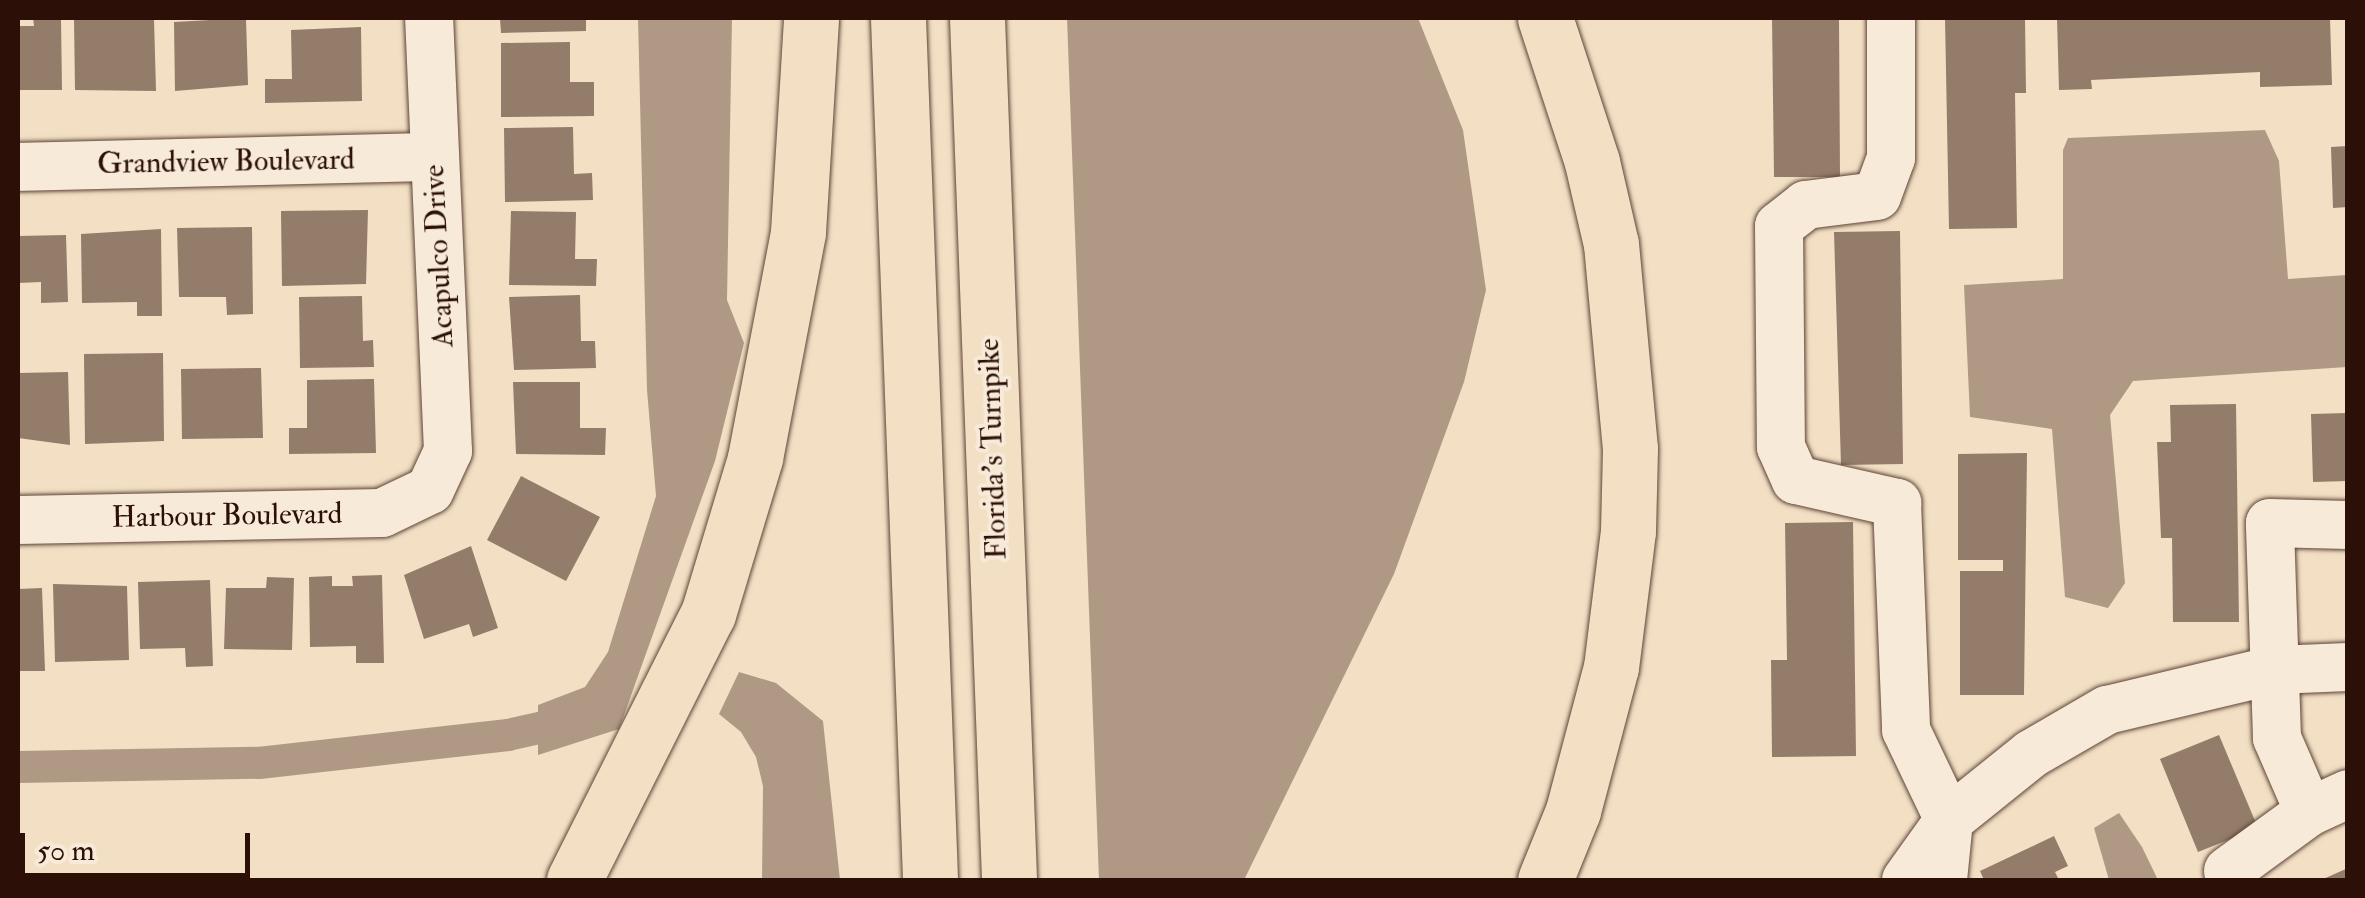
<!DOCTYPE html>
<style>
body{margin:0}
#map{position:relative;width:2365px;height:898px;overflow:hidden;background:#f2dfc4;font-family:"IM FELL Double Pica",serif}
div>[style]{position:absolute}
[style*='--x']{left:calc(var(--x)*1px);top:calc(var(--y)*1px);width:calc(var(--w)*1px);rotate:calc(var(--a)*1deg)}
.water>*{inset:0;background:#af9984}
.canal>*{height:32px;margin:-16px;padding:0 16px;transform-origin:16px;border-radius:16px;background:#af9984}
.building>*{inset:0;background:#937c69}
.roads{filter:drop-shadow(0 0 2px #5e4436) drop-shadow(0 0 2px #5e4436)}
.minor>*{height:48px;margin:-24px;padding:0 24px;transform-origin:24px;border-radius:24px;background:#f7ead9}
.highway>*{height:55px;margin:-27.5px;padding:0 27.5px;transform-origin:27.5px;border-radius:27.5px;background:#f2dfc4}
span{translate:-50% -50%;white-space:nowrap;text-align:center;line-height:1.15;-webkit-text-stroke:8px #f7ead9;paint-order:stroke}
.street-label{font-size:30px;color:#2c1007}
.frame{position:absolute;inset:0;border:20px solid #2c1007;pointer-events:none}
.scale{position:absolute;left:20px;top:833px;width:230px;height:45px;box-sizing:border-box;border:5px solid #2c1007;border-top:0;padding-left:12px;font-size:30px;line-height:35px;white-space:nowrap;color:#2c1007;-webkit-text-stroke:8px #f7ead9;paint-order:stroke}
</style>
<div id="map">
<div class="water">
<div style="clip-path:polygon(638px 18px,732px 18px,727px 300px,744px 343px,715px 461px,619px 729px,538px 755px,538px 705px,585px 687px,608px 652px,656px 496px,647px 390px)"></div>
<div style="clip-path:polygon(1067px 18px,1418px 18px,1463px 130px,1486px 290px,1464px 382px,1394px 574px,1244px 880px,1099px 880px)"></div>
<div style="clip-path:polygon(2265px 130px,2279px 161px,2288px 279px,2347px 275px,2347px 367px,2133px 381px,2110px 415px,2125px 583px,2108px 608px,2065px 597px,2052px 429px,1970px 417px,1964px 285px,2063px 279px,2063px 150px,2068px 138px)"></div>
<div style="clip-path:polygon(739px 672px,776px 683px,823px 721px,840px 880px,762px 880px,763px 786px,756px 757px,741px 732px,719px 714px)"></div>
<div style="clip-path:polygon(2119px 813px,2142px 847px,2158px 880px,2109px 880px,2094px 828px)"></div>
</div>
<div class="canal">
<div style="--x:18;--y:767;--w:241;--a:-1"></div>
<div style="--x:259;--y:763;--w:251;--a:-6.4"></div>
<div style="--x:508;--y:735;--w:74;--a:-12.5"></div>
</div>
<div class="building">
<div style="clip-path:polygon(33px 18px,61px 18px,62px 90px,18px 90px,18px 26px,34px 26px)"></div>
<div style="clip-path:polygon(74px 18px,154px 19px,156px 91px,75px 90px)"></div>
<div style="clip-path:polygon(246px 18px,248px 85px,175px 91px,174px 22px)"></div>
<div style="clip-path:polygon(500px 18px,586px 18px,586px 31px,501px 33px)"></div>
<div style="clip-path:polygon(1772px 18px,1839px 18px,1840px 177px,1774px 177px)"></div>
<div style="clip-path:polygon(1945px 18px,2025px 18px,2026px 93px,2015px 93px,2017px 228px,1949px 229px)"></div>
<div style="clip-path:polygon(2057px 18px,2330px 18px,2332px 85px,2260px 87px,2260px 72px,2091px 80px,2092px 89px,2059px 90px)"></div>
<div style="clip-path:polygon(361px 27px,362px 101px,265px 103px,265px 79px,292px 79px,291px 30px)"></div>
<div style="clip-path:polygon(570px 42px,570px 82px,594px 82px,594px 116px,501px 117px,501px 43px)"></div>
<div style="clip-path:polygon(573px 127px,574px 174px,592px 173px,593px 200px,505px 202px,504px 128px)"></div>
<div style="clip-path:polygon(2348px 146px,2348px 207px,2333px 208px,2331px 147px)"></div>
<div style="clip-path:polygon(368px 210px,366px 284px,282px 286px,281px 211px)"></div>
<div style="clip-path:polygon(511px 211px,576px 212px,575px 259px,597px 259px,596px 286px,509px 285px)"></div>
<div style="clip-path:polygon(252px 227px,253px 314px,227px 315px,226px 297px,179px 297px,177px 228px)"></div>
<div style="clip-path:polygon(161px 229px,162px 316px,137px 316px,137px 302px,82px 303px,81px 234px)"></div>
<div style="clip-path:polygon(1900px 231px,1903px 464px,1841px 465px,1834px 232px)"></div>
<div style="clip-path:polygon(66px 235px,68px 302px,41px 303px,41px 282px,18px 283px,18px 236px)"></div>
<div style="clip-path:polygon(580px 295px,581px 341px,595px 341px,596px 368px,514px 370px,509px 297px)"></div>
<div style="clip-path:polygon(362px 296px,363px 341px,373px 340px,374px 367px,300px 368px,299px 297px)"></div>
<div style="clip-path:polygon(163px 353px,164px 441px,85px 444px,84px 354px)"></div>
<div style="clip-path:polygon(261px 368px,263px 438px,182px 439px,181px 369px)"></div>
<div style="clip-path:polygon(68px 372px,70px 445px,18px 438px,18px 373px)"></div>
<div style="clip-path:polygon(374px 379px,376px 453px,289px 454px,289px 428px,307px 428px,307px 380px)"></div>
<div style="clip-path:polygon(513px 382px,580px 382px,580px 428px,606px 428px,605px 455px,516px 454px)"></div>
<div style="clip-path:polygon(2236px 404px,2239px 622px,2173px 622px,2172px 538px,2161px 538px,2157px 442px,2171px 442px,2170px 405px)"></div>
<div style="clip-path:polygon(2348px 413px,2348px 481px,2313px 482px,2311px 414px)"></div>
<div style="clip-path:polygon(2027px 453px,2024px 695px,1960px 695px,1960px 571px,2003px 571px,2003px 560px,1958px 560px,1958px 454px)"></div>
<div style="clip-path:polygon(521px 476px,600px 517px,566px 581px,487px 540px)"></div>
<div style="clip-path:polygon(1853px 522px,1856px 756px,1772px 757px,1771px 660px,1787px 660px,1785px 523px)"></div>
<div style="clip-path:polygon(471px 546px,498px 628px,473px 637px,469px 624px,424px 639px,404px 575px)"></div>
<div style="clip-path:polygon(382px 575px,384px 663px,356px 663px,356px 646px,310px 647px,309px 577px,332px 576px,332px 586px,353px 586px,352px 576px)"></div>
<div style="clip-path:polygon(267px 577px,294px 578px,292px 650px,224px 649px,226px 588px,266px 588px)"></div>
<div style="clip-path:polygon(210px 580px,213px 666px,186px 667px,185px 648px,140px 649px,138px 582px)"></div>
<div style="clip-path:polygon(53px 584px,127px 586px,129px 660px,55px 662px)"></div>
<div style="clip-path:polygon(42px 588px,45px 671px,18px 671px,18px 589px)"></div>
<div style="clip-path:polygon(2219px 735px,2258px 828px,2198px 852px,2160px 759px)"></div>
<div style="clip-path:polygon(2054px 836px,2068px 866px,2055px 872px,2059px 880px,1984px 880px,1980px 871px)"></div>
<div style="clip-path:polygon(2348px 868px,2348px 880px,2321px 880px)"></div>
</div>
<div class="roads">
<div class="minor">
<div style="--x:1891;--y:18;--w:140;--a:90"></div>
<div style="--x:1891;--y:158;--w:40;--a:110.2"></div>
<div style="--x:1877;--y:196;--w:72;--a:172.8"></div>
<div style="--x:1806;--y:205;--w:34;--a:142"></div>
<div style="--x:1779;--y:226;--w:221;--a:89.5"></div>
<div style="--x:1781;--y:447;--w:36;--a:66"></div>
<div style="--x:1796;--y:480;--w:104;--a:12.8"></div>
<div style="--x:1897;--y:503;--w:227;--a:87.7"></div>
<div style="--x:1906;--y:730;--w:100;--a:64.5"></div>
<div style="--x:1949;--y:820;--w:60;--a:95.7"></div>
<div style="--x:18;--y:167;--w:416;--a:-1.4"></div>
<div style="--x:18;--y:520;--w:364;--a:-1.1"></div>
<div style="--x:382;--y:513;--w:53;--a:-25.6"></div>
<div style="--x:430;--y:490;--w:43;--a:-65.2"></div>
<div style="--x:448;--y:451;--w:433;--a:-92.5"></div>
<div style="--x:2309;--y:812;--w:81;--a:-113.4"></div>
<div style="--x:2277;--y:738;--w:215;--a:-91.9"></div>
<div style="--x:2270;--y:523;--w:78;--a:1.5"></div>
<div style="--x:2228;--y:871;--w:100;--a:-36.1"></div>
<div style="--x:2309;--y:812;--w:43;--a:-24.8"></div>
<div style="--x:1906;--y:880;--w:74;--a:-54.4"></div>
<div style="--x:1949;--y:820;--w:105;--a:-38.8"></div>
<div style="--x:2031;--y:754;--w:88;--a:-30.1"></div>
<div style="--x:2107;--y:710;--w:173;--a:-13.4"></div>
<div style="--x:2275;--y:670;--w:73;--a:-2.4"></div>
</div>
<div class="highway">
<div style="--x:898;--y:18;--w:863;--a:87.87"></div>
<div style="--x:977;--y:18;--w:863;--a:87.87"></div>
<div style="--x:1545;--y:18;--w:151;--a:71.9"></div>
<div style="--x:1592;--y:162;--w:84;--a:77"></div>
<div style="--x:1611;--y:244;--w:206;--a:84.7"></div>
<div style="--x:1630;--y:449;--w:82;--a:91.4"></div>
<div style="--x:1628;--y:531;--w:137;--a:97.1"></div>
<div style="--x:1611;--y:667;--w:149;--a:104.8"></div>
<div style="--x:1573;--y:811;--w:74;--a:112.1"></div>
<div style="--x:574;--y:880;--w:298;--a:-63.3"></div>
<div style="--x:708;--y:614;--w:163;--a:-73.2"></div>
<div style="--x:755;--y:458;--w:230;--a:-79.2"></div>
<div style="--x:798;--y:232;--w:214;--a:-86.5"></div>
</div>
</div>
<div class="street-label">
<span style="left:226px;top:162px;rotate:-1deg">Grandview Boulevard</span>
<span style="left:439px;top:256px;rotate:-93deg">Acapulco Drive</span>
<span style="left:993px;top:449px;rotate:-92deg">Florida's Turnpike</span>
<span style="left:227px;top:516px;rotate:-1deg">Harbour Boulevard</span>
</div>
<div class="frame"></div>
<div class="scale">50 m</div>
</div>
